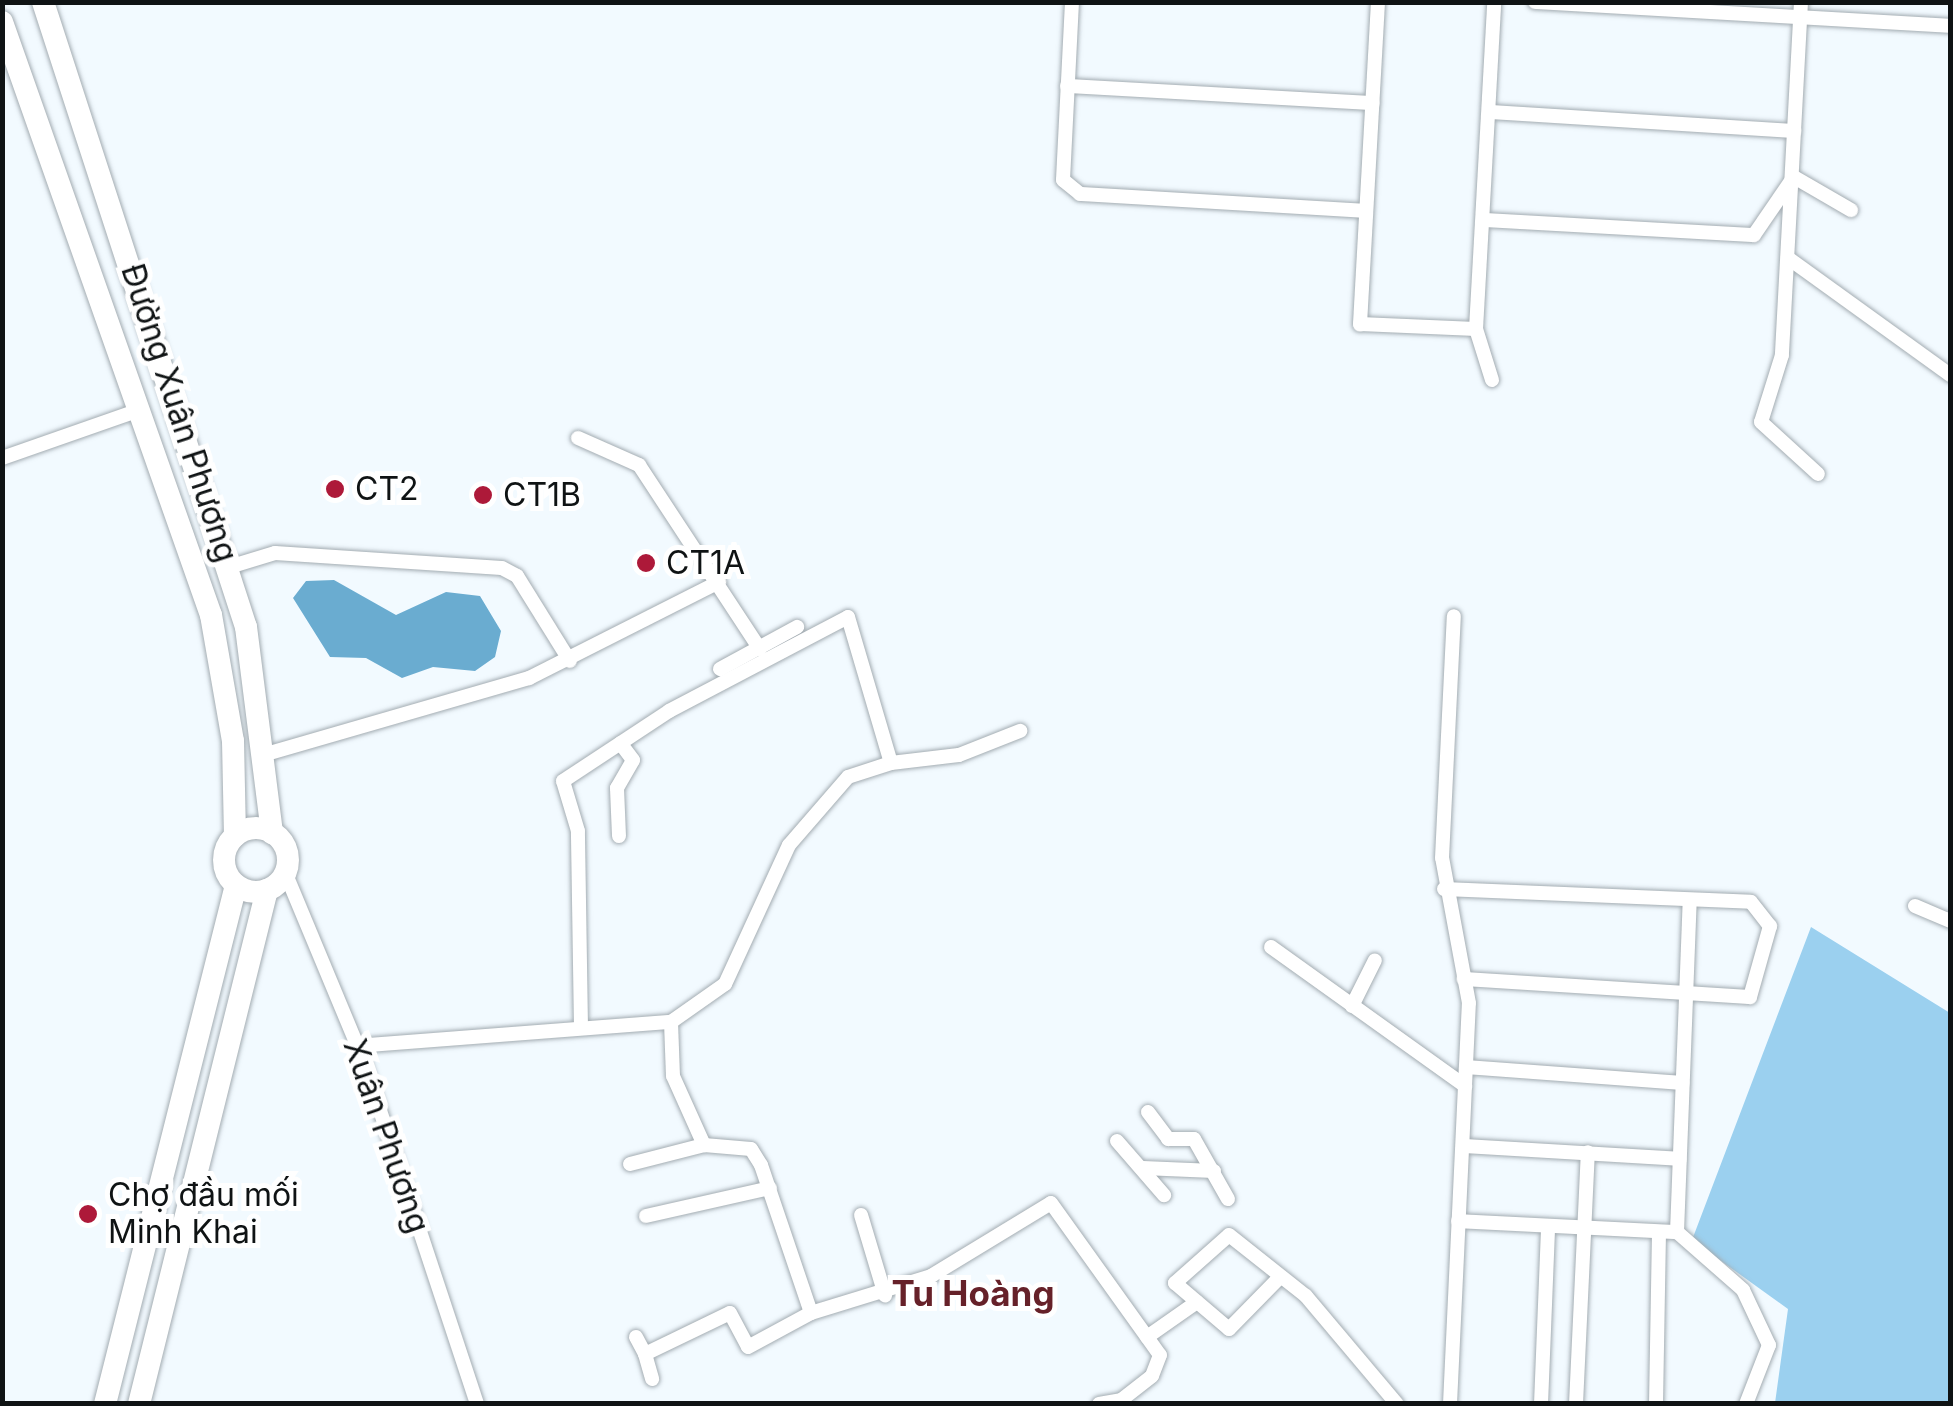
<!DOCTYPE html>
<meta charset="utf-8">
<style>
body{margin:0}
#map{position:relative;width:1953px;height:1406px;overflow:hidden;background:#f2faff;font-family:Inter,sans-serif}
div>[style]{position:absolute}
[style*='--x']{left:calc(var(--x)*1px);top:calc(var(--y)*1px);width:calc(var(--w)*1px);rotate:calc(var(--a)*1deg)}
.green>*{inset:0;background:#9bd0ef}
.water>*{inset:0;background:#6aacd0}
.roads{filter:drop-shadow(0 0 2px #a3acb2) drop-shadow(0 0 2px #a3acb2)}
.street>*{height:14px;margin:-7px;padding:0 7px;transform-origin:7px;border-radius:7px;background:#fff}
.primary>*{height:22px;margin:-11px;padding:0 11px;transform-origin:11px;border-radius:11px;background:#fff}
.primary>.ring{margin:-11px;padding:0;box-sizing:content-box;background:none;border:22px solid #fff;border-radius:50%}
.dots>*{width:28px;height:28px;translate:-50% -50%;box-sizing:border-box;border:5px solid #fff;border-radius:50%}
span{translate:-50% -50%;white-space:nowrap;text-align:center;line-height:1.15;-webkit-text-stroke:10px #fff;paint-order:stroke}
.street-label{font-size:32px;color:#0f1314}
.poi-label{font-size:32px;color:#0f1314}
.left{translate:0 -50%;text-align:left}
.neighbourhood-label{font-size:35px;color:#662129;font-weight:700}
.frame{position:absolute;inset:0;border:5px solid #0f1314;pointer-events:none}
</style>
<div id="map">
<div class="green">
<div style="clip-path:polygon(1811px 927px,1950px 1013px,1950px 1403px,1775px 1403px,1788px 1309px,1692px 1240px)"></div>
</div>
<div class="water">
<div style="clip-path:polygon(334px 580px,396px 615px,446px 592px,480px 596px,501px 631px,495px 657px,475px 671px,433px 667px,402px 678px,366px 658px,330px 657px,293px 598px,306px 581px)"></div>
</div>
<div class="roads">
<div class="street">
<div style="--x:1072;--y:2;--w:178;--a:92.9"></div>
<div style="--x:1063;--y:180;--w:22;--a:39"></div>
<div style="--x:1080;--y:194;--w:285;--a:3.4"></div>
<div style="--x:1378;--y:2;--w:323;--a:93.2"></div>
<div style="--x:1360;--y:324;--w:116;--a:2.5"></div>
<div style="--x:1535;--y:2;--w:416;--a:3.3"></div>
<div style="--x:1801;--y:2;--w:354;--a:93.1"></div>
<div style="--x:1782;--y:355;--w:70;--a:107.4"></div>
<div style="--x:1761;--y:422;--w:77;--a:42.4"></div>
<div style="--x:1067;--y:86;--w:306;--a:3.2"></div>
<div style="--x:1490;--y:112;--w:305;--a:3.6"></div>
<div style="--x:1794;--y:177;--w:66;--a:30.1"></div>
<div style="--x:1483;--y:220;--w:271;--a:3.2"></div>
<div style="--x:1754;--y:235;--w:69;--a:-55.6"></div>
<div style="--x:1788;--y:258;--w:200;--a:35.8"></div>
<div style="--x:1492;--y:380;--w:53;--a:-107.4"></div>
<div style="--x:1476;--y:329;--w:327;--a:-86.8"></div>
<div style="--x:578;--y:438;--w:67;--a:23.9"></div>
<div style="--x:639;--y:465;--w:220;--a:56.7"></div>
<div style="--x:2;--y:458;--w:148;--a:-19.3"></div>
<div style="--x:229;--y:567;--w:48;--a:-16.9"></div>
<div style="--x:275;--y:553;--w:227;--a:3.8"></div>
<div style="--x:502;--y:568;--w:17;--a:28"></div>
<div style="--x:517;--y:576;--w:100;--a:58.1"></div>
<div style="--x:720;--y:669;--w:88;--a:-28.6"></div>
<div style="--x:266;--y:754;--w:274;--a:-16.1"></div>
<div style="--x:529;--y:678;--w:213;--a:-26.8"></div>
<div style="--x:891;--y:763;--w:68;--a:-6.7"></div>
<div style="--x:959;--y:755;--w:66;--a:-21.5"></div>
<div style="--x:619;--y:836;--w:48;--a:-92.4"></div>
<div style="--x:617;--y:788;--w:32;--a:-60"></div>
<div style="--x:633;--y:760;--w:21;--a:-127"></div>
<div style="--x:285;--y:872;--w:206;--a:67.4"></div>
<div style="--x:364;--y:1062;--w:360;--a:71.7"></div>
<div style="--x:1444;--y:889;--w:307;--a:2.4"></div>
<div style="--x:1751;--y:902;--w:31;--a:52"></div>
<div style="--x:1770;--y:926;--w:74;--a:105.7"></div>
<div style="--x:1750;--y:997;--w:287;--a:-176.4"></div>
<div style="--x:1915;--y:906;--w:38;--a:23"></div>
<div style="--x:1271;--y:947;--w:239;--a:35.6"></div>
<div style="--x:1352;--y:1006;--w:51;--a:-63.4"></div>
<div style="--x:671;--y:1022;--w:54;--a:87.9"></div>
<div style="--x:673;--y:1076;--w:76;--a:65.8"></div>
<div style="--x:704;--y:1145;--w:47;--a:4.9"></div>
<div style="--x:751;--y:1149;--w:19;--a:58"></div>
<div style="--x:761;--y:1165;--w:156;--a:71.3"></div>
<div style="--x:581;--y:1028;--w:197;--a:-90.9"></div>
<div style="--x:578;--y:831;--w:52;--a:-106.7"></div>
<div style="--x:563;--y:781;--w:127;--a:-33.4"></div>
<div style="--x:669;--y:711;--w:202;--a:-27.7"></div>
<div style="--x:848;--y:617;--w:152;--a:73.6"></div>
<div style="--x:891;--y:763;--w:45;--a:162"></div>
<div style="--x:848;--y:777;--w:90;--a:130.9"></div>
<div style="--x:789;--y:845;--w:153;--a:114.7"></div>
<div style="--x:725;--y:984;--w:66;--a:144.9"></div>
<div style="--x:356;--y:1046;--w:316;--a:-4.4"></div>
<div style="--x:1466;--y:1067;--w:217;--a:4.2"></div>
<div style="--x:1148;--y:1112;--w:34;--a:53"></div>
<div style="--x:1168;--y:1139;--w:26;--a:0"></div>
<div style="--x:1194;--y:1139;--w:69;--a:60.5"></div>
<div style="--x:1117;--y:1141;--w:72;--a:49"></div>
<div style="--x:1463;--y:1146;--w:217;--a:3.4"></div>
<div style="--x:630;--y:1164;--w:76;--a:-14.4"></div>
<div style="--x:1143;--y:1168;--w:71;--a:2.4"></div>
<div style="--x:861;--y:1215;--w:84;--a:73.3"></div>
<div style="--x:646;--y:1216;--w:127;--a:-12.7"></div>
<div style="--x:1458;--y:1221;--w:219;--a:2.9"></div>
<div style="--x:1677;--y:1232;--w:88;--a:41.3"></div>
<div style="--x:1743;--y:1290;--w:61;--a:64.7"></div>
<div style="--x:1769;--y:1345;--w:63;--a:111.3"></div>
<div style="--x:1677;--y:1232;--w:332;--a:-87.8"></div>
<div style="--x:1278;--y:1279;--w:70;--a:134.4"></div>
<div style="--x:1229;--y:1329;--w:71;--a:-139.6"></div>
<div style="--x:1175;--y:1283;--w:72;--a:-41.6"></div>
<div style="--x:1229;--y:1235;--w:98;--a:38.4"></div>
<div style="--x:1306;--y:1296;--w:141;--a:49.9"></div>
<div style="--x:636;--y:1337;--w:19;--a:62"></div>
<div style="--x:645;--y:1354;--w:94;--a:-25.8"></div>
<div style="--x:730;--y:1313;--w:38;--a:62"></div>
<div style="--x:748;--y:1347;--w:72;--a:-28.4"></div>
<div style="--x:811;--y:1313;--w:126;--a:-17.1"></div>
<div style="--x:931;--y:1276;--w:140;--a:-31.3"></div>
<div style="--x:1051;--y:1203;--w:187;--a:54.4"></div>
<div style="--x:1160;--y:1355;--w:22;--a:111"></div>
<div style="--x:1152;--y:1376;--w:39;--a:142"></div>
<div style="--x:1147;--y:1337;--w:61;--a:-35"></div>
<div style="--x:645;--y:1354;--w:26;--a:74"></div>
<div style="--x:1099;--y:1404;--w:22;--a:-10"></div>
<div style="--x:1450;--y:1404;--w:401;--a:-87.3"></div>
<div style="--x:1469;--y:1003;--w:147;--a:-100.5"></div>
<div style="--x:1442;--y:858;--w:242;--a:-87.2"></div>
<div style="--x:1541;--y:1404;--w:176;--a:-87.7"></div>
<div style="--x:1576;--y:1404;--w:252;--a:-87.3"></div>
<div style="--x:1656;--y:1404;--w:172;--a:-89"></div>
</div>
<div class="primary">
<div style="--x:43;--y:2;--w:657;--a:72.01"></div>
<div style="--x:246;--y:627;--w:208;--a:82.8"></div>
<div style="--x:2;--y:22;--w:629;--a:70.59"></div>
<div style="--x:211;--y:615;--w:128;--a:80.1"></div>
<div style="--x:233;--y:741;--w:95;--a:88.8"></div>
<div class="ring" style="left:224px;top:828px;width:42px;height:42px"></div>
<div style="--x:105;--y:1404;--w:535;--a:-75.83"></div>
<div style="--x:139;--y:1404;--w:530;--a:-76.02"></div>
</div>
</div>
<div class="dots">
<div style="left:335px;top:489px;background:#ad1939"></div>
<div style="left:483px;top:495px;background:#ad1939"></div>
<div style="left:646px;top:563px;background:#ad1939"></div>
<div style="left:88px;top:1214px;background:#ad1939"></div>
</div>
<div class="street-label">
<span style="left:179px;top:413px;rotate:72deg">Đường Xuân Phương</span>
<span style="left:386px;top:1136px;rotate:71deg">Xuân Phương</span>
</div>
<div class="poi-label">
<span class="left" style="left:355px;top:489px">CT2</span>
<span class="left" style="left:503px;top:495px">CT1B</span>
<span class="left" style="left:666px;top:563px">CT1A</span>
<span class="left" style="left:108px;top:1214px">Chợ đầu mối<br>Minh Khai</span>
</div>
<div class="neighbourhood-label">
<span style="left:973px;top:1293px">Tu Hoàng</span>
</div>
<div class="frame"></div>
</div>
